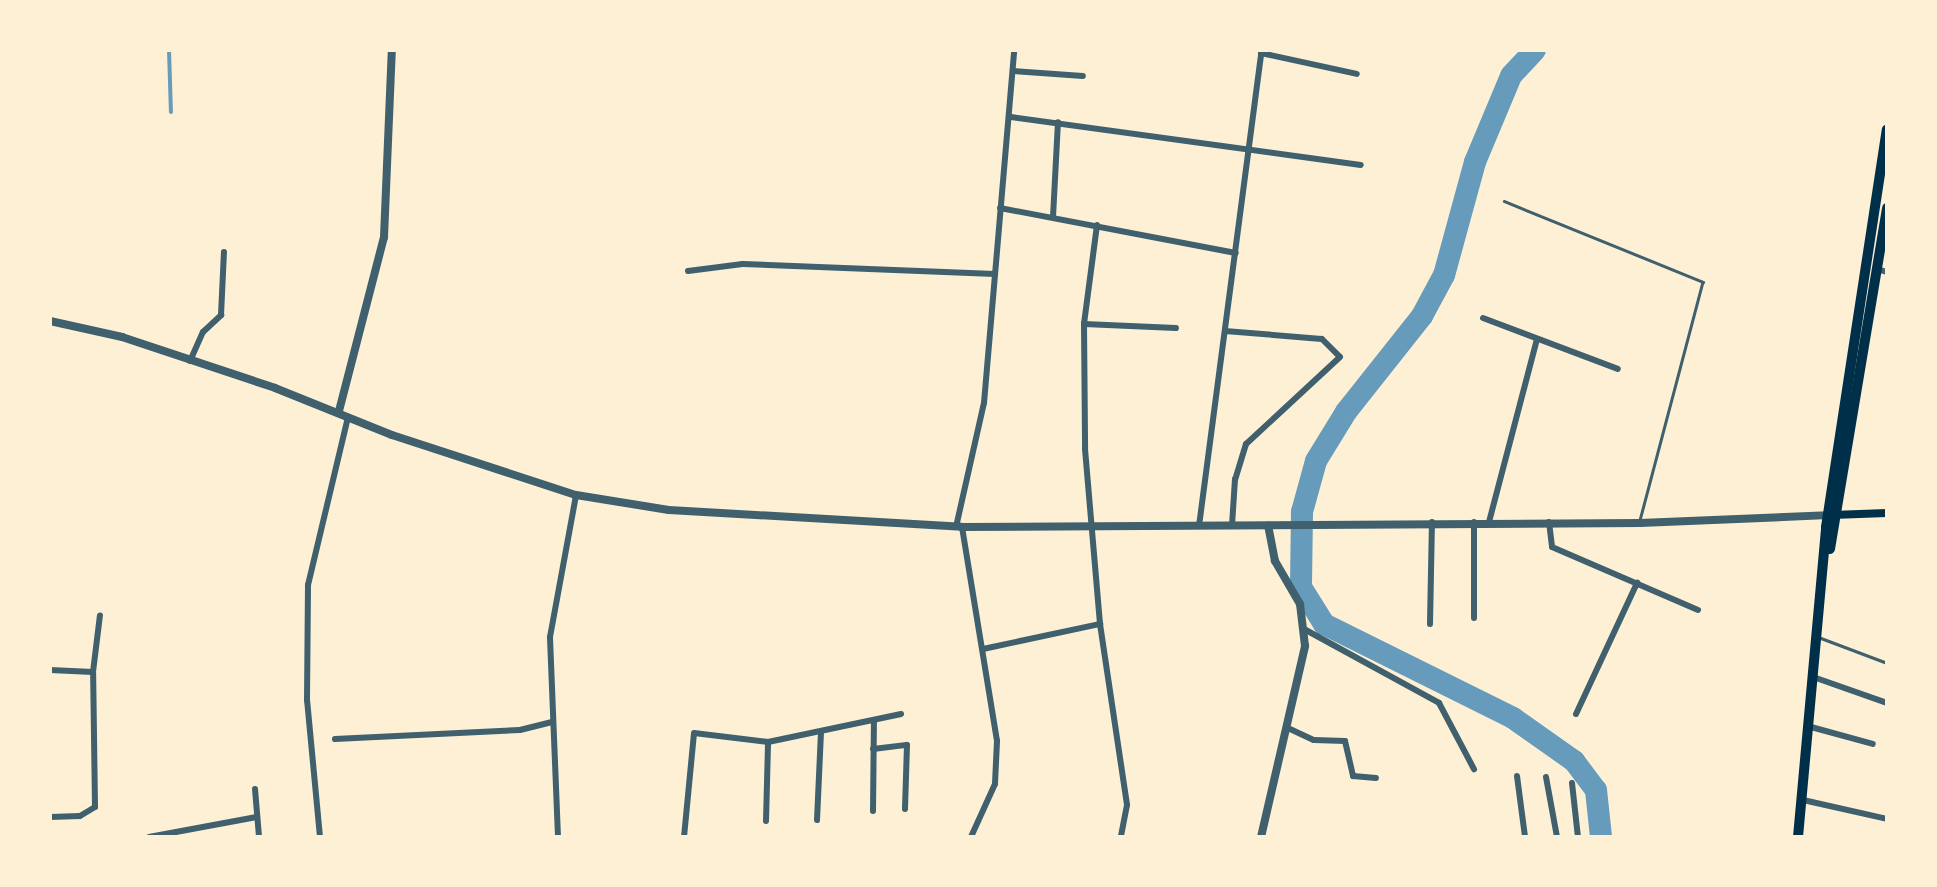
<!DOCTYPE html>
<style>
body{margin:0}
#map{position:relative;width:1937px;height:887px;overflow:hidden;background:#fdf0d5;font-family:"Nunito Sans",sans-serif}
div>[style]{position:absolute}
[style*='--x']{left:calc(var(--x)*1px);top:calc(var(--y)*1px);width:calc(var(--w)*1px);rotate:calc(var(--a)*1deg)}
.stream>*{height:4px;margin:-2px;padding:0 2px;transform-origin:2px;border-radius:2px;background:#669bbc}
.river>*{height:22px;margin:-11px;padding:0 11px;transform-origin:11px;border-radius:11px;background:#669bbc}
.service>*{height:2.5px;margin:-1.25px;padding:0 1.25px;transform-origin:1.25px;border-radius:1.25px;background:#3f606c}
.minor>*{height:6px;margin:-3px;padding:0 3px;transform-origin:3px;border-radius:3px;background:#3f606c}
.tertiary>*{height:8px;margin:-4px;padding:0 4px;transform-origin:4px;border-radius:4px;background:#3f606c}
.secondary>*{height:8px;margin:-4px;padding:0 4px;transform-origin:4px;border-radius:4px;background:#003049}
.trunk>*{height:10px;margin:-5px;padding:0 5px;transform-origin:5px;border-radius:5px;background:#003049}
span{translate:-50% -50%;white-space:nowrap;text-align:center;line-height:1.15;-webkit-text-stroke:8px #fdf0d5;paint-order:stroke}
.frame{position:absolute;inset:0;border:52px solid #fdf0d5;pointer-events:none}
</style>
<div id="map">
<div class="stream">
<div style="--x:169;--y:50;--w:62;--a:88.2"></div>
</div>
<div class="river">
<div style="--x:1535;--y:50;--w:35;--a:133"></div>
<div style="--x:1511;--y:76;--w:93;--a:112.7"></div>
<div style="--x:1475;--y:162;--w:117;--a:105.3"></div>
<div style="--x:1444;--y:275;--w:47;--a:118.2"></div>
<div style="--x:1422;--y:316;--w:122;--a:128.4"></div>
<div style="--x:1346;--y:412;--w:57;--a:121.5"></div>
<div style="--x:1316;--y:461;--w:53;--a:105.4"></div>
<div style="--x:1302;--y:512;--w:75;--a:90.8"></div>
<div style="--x:1301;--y:587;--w:44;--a:58.1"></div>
<div style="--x:1324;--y:624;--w:211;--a:26.4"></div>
<div style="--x:1513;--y:718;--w:75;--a:35.2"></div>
<div style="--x:1574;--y:761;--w:36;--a:53"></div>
<div style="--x:1596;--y:790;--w:47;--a:83.9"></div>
</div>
<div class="service">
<div style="--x:1504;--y:201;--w:215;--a:22.1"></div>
<div style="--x:1703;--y:282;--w:247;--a:104.8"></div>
<div style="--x:1821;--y:638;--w:71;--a:20.7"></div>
</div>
<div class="minor">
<div style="--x:1261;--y:53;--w:98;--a:12.3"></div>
<div style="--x:1013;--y:71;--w:70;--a:4.1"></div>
<div style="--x:1011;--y:117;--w:353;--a:7.8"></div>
<div style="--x:1000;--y:208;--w:240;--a:10.8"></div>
<div style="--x:1053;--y:217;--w:95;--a:-87"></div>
<div style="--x:1097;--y:225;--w:100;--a:97.5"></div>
<div style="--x:1084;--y:324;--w:125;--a:89.5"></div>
<div style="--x:1085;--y:449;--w:176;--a:85.1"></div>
<div style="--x:1100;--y:624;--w:183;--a:81.5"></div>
<div style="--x:1127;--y:805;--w:33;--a:101"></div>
<div style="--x:1877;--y:269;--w:10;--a:17"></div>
<div style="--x:688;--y:271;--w:55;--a:-7.3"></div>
<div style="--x:743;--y:264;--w:252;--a:2.3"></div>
<div style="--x:1483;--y:318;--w:144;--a:20.7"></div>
<div style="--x:1084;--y:324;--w:92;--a:2.5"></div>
<div style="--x:1225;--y:331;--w:97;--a:4.7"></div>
<div style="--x:1322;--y:339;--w:25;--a:45"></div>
<div style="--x:1340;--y:357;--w:128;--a:137.2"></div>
<div style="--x:1246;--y:444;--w:37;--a:107"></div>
<div style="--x:1235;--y:479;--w:47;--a:93.7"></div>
<div style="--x:190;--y:361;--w:32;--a:-66"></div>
<div style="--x:203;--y:332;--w:25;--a:-43"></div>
<div style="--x:221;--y:315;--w:63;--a:-87.3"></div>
<div style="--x:1474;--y:522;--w:96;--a:90"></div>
<div style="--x:1489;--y:522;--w:189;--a:-75.3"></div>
<div style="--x:1549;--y:522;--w:25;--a:83"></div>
<div style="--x:1552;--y:547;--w:159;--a:23.3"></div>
<div style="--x:1199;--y:526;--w:480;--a:-82.5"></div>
<div style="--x:956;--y:527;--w:127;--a:-77.3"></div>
<div style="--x:984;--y:403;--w:354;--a:-85.1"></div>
<div style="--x:962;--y:527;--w:217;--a:80.7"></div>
<div style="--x:997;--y:741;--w:43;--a:92.7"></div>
<div style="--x:995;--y:784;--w:58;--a:114.4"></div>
<div style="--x:1430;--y:624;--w:102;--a:-88.9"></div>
<div style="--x:1304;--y:629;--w:154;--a:28.7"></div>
<div style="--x:1439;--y:703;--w:75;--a:62.1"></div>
<div style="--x:983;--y:649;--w:120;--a:-12.1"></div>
<div style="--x:50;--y:670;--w:43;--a:2.7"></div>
<div style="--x:1816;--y:678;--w:75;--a:19.4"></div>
<div style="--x:1576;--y:714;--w:145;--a:-65"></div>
<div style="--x:1811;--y:727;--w:64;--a:15.3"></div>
<div style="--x:1290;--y:729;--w:26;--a:25"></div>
<div style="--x:1314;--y:740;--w:31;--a:2"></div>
<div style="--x:1345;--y:741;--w:36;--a:77"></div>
<div style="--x:1353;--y:776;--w:23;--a:5"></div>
<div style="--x:335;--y:739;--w:185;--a:-2.8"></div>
<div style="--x:520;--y:730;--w:33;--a:-14"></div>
<div style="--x:873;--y:749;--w:34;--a:-7"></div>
<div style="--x:907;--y:745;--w:64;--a:91.8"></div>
<div style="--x:1517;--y:776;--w:62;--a:82.5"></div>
<div style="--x:1546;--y:777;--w:61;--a:79.6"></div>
<div style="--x:1572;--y:783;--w:54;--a:83.7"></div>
<div style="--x:255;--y:789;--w:48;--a:85.2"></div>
<div style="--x:1803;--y:800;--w:86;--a:12.7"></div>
<div style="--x:873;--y:811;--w:91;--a:-89.4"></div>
<div style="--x:50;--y:817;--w:30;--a:-2"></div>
<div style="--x:80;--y:816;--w:17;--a:-31"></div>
<div style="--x:95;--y:807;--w:135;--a:-90.8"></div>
<div style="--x:93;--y:672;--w:57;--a:-83"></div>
<div style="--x:817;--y:820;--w:88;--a:-87.4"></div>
<div style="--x:766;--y:821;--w:79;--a:-88.5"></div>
<div style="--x:149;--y:837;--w:110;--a:-10.5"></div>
<div style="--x:320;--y:837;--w:138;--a:-95.4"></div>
<div style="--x:307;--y:700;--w:115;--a:-89.5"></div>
<div style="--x:308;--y:585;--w:173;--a:-76.6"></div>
<div style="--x:558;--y:837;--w:200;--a:-92.3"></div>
<div style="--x:550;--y:637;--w:144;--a:-79.6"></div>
<div style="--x:684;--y:837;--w:104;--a:-84.5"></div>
<div style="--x:694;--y:733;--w:75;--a:6.9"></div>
<div style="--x:768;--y:742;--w:136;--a:-11.9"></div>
</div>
<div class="tertiary">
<div style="--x:50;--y:321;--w:74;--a:12.5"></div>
<div style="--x:122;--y:337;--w:161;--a:18.4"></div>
<div style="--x:275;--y:388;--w:126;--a:21.9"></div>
<div style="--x:392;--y:435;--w:194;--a:18.1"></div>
<div style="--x:576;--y:495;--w:94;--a:9.2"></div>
<div style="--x:669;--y:510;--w:293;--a:3.3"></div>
<div style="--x:962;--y:527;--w:678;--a:-0.34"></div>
<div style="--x:1640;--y:523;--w:188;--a:-2.4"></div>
<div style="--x:339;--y:411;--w:180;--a:-75.5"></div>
<div style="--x:384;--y:237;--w:187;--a:-87.6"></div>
<div style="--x:1261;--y:837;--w:196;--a:-77"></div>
<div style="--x:1305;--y:646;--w:42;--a:-96.8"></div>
<div style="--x:1300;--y:604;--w:50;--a:-120.2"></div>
<div style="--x:1275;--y:561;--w:36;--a:-101"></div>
</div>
<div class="secondary">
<div style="--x:1832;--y:515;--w:55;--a:-2.1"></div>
</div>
<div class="trunk">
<div style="--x:1830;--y:549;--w:346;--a:-80.5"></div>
<div style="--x:1798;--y:837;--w:311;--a:-84.8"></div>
<div style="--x:1826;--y:527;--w:402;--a:-81.3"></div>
</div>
<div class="frame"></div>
</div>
